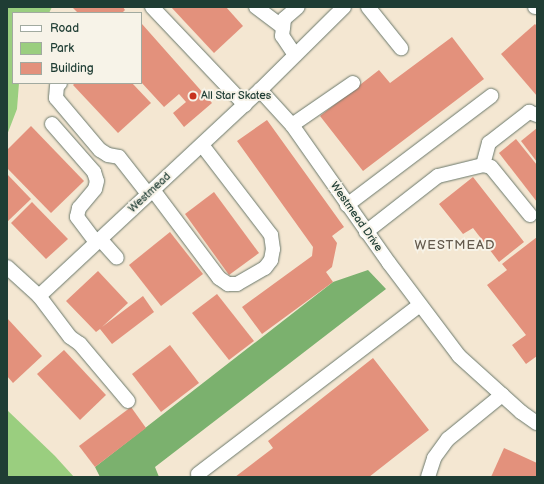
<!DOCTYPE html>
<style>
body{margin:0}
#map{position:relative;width:544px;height:484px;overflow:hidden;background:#f4e7d2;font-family:"Balsamiq Sans",sans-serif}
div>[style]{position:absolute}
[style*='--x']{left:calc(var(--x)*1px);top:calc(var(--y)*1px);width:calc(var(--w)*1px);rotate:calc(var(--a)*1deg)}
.green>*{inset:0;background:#9ace7f}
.forest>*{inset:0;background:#7bb16e}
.building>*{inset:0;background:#e3917c}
.roads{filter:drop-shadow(0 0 1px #6a786b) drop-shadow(0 0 1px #6a786b)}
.minor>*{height:14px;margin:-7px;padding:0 7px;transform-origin:7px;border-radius:7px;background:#fff}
.dots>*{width:11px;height:11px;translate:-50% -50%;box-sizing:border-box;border:2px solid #f7f3e8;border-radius:50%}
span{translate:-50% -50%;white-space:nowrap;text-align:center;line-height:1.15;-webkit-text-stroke:4px #f7f3e8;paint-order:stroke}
.poi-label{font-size:11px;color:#1f3d34}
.left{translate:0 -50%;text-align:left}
.street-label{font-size:11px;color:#1f3d34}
.quarter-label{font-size:13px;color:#645a4d;letter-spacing:1px}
.frame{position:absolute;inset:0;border:8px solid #1f3d34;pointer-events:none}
.legend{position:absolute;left:12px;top:12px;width:130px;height:72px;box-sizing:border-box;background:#f7f3e8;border:1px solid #a1aaa0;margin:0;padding:5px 7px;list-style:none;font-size:12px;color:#1f3d34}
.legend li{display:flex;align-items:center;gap:8px;height:20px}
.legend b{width:20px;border:1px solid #a1aaa0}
</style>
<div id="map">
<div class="green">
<div style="clip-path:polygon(8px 7px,52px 7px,49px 13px,13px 13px,13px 83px,19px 83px,17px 109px,7px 135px)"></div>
<div style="clip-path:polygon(7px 410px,55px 456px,74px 477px,7px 477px)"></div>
</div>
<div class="forest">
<div style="clip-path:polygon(368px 270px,386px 289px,155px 467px,159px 477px,100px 477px,95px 467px,333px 282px)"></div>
</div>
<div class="building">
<div style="clip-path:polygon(72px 7px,123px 7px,125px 10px,122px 13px,78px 13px)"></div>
<div style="clip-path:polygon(171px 7px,226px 7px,243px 26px,214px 53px)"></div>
<div style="clip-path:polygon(142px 24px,212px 103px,184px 127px,173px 113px,186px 102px,179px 94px,164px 107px,141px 82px)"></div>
<div style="clip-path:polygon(535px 24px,537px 26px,537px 96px,501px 54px)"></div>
<div style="clip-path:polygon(452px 37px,484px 79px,363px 171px,320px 116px,379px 70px,390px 83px)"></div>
<div style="clip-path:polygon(75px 83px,132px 83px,151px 103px,118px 133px,73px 85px)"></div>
<div style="clip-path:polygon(267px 120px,344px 227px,332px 236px,337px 243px,332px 267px,326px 272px,333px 282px,262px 334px,242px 307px,312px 256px,313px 247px,237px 141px)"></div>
<div style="clip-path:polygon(31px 126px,84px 181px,51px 213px,7px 168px,7px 150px)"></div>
<div style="clip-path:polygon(537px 128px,537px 162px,521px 141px)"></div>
<div style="clip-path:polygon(516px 139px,537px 165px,537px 202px,499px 153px)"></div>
<div style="clip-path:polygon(7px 174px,31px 199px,7px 222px)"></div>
<div style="clip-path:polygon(473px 177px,524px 242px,499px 262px,473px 228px,463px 234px,439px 204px)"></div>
<div style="clip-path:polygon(214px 192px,259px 253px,229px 275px,185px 214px)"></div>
<div style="clip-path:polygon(32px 202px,68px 239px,46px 259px,11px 223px)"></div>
<div style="clip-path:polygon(170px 232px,203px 274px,161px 306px,129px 265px)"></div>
<div style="clip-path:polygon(537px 237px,537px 356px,526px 364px,512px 345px,526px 335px,487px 285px,507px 270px,502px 264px)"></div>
<div style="clip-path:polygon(98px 271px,128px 303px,102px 327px,143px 296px,154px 312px,112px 344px,100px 329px,96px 332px,66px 301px)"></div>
<div style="clip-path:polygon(217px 294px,254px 341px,229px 360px,192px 313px)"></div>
<div style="clip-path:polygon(7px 318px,42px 356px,13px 383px,7px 376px)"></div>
<div style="clip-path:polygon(170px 345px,199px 383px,161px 412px,132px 374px)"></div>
<div style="clip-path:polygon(64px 350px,106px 395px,80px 420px,37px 374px)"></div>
<div style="clip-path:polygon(373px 358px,429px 430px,369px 477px,235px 477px,273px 448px,268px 441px)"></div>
<div style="clip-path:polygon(131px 407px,146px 428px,95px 467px,79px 446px)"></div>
<div style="clip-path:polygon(504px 448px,537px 463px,537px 477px,491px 477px)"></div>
</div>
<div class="roads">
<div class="minor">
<div style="--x:152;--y:7;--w:135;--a:46.5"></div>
<div style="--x:256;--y:7;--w:34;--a:37"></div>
<div style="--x:344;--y:7;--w:118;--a:135.3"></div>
<div style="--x:260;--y:90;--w:47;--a:47.6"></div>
<div style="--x:292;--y:125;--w:169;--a:54.9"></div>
<div style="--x:389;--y:263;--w:116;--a:53"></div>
<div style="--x:459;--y:356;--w:84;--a:42.1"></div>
<div style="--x:521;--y:412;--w:19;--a:35"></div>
<div style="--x:368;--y:7;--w:53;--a:51.2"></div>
<div style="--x:535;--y:7;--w:2;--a:0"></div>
<div style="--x:295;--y:55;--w:23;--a:-124"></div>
<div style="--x:282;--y:36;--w:17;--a:-83"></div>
<div style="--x:284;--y:19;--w:18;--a:-41"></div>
<div style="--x:60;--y:83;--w:4;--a:135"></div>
<div style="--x:57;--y:86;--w:12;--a:95"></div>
<div style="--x:56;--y:98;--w:68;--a:49.8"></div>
<div style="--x:100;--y:150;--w:9;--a:32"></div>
<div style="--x:108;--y:155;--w:11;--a:10"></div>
<div style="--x:119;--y:157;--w:47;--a:51.9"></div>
<div style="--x:52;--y:124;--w:64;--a:48.8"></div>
<div style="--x:94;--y:172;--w:9;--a:72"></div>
<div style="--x:97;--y:181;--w:8;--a:104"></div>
<div style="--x:95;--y:189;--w:25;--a:130"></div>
<div style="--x:79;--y:208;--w:9;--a:103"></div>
<div style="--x:77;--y:217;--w:31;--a:53"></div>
<div style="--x:292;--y:125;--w:74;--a:-34.5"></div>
<div style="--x:483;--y:165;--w:23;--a:-75"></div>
<div style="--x:489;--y:143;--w:51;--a:-37.8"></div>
<div style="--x:529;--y:112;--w:9;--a:21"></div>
<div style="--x:153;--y:190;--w:110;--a:53.1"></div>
<div style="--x:219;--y:278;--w:11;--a:34"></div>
<div style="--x:228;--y:284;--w:9;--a:0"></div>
<div style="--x:237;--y:284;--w:32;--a:-30"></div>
<div style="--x:265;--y:268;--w:10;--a:-53"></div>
<div style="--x:271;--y:260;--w:11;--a:-80"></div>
<div style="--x:273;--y:249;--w:14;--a:-98"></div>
<div style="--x:271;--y:235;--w:113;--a:-127.5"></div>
<div style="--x:347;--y:205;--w:181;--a:-37.1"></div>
<div style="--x:366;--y:232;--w:91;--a:-37.9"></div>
<div style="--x:438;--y:176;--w:46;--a:-13.7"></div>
<div style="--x:483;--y:165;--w:8;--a:14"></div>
<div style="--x:491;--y:167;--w:62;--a:50.9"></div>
<div style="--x:100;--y:239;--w:25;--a:48"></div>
<div style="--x:7;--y:267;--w:43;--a:42.2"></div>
<div style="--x:128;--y:401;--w:75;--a:-130.1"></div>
<div style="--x:80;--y:344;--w:12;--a:-145"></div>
<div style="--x:70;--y:337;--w:51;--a:-127.1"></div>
<div style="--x:39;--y:296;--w:302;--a:-43"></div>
<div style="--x:198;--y:474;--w:279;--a:-37.3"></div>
<div style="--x:428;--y:477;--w:20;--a:-72"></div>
<div style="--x:434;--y:458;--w:24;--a:-54"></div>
<div style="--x:448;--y:439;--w:70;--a:-39.2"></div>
</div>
</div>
<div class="dots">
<div style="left:193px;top:96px;background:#c8321e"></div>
</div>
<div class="poi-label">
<span class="left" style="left:201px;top:96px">All Star Skates</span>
</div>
<div class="street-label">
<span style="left:150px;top:193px;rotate:-43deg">Westmead</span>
<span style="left:356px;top:217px;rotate:55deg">Westmead Drive</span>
</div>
<div class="quarter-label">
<span style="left:455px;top:245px">WESTMEAD</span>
</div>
<div class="frame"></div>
<ul class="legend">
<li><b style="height:5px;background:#fff"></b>Road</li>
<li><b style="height:11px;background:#9ace7f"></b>Park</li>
<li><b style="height:11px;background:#e3917c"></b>Building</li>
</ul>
</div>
